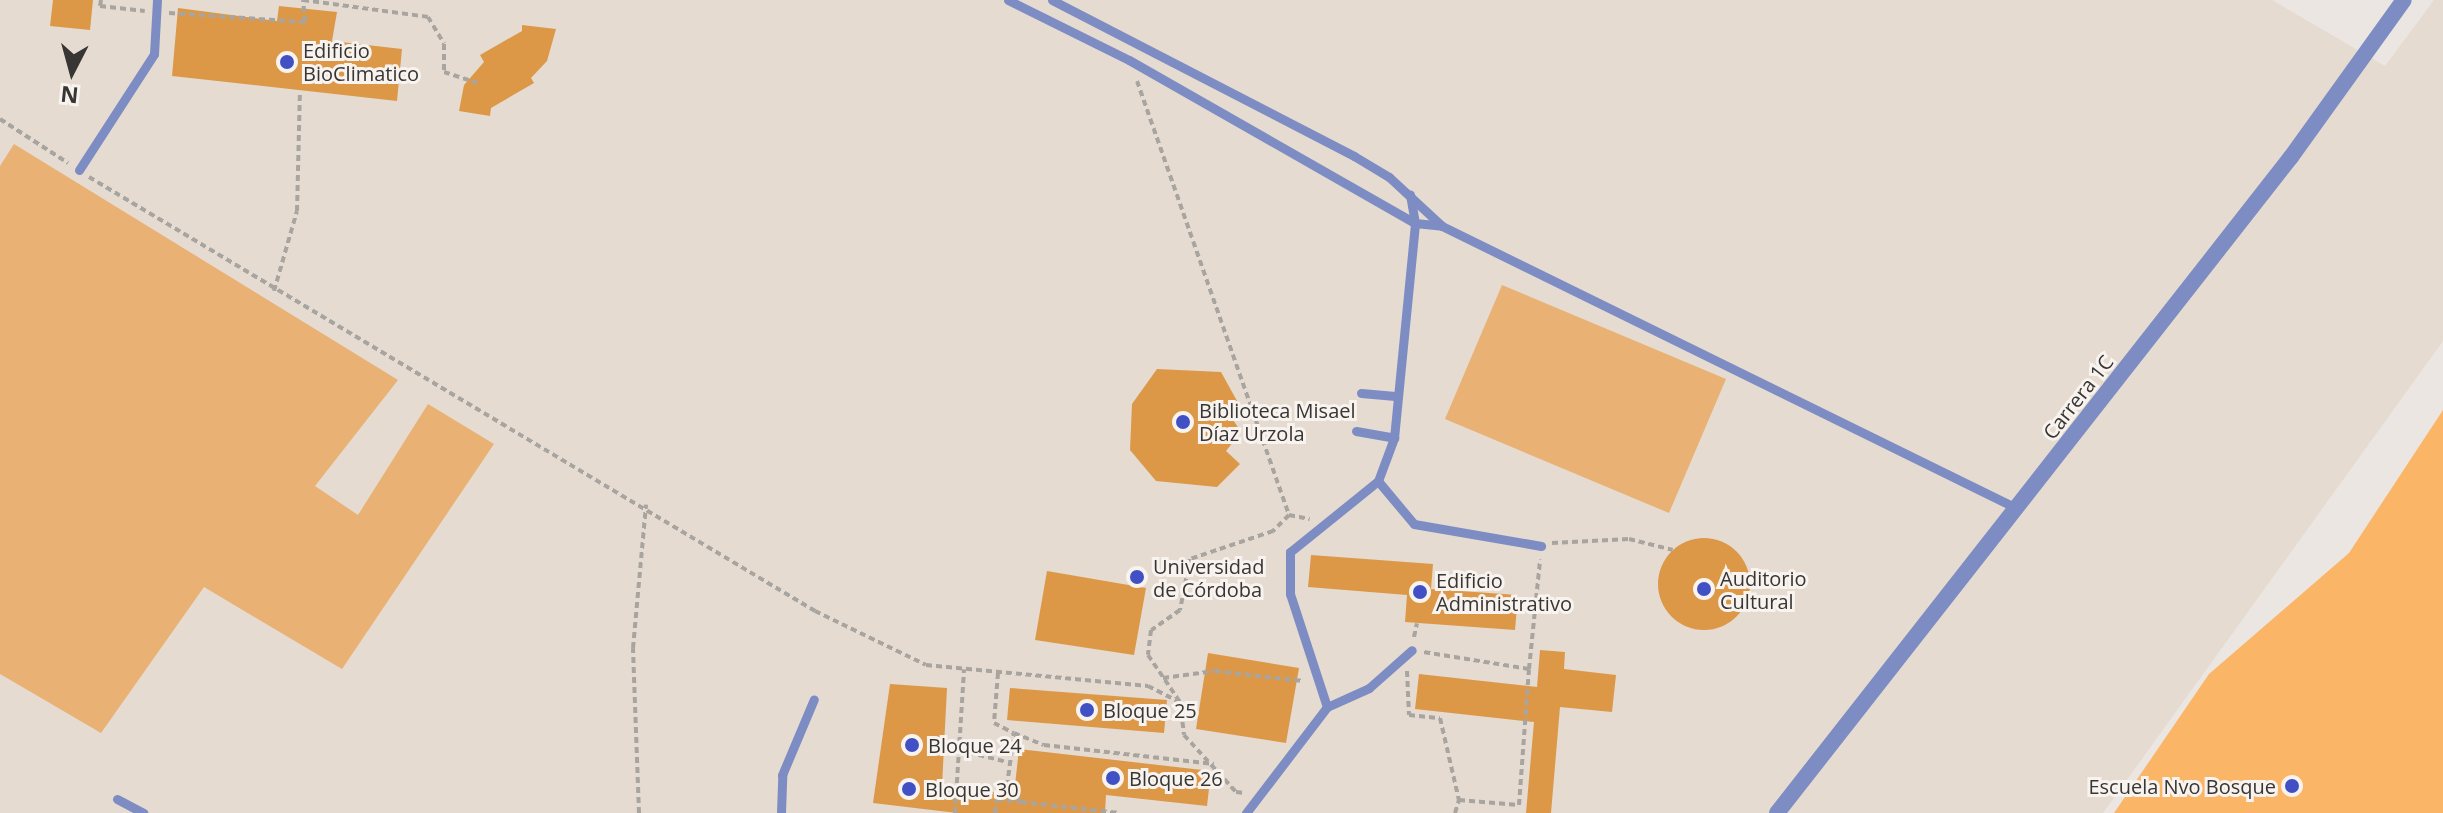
<!DOCTYPE html>
<meta charset="utf-8">
<style>
body{margin:0}
#map{position:relative;width:2443px;height:813px;overflow:hidden;background:#ebe6e1;font-family:"Open Sans",sans-serif}
div>[style]{position:absolute}
[style*='--x']{left:calc(var(--x)*1px);top:calc(var(--y)*1px);width:calc(var(--w)*1px);rotate:calc(var(--a)*1deg)}
.built>*{inset:0;background:#e5dbd0}
.green>*{inset:0;background:#e9b174}
.water>*{inset:0;background:#fbb566}
.building>*{inset:0;background:#dc9847}
.round{border-radius:50%}
.path>*{height:4px;margin-top:-2px;transform-origin:0;background:repeating-linear-gradient(90deg,#a8a4a0 0 6px,transparent 0 10px)}
.service>*{height:9px;margin:-4.5px;padding:0 4.5px;transform-origin:4.5px;border-radius:4.5px;background:#7d8dc3}
.minor>*{height:16px;margin:-8px;padding:0 8px;transform-origin:8px;border-radius:8px;background:#7d8dc3}
.dots>*{width:22px;height:22px;translate:-50% -50%;box-sizing:border-box;border:4px solid #f8f3ee;border-radius:50%}
span{translate:-50% -50%;white-space:nowrap;text-align:center;line-height:1.15;-webkit-text-stroke:6px #f8f3ee;paint-order:stroke}
.poi-label{font-size:20px;color:#383634}
.left{translate:0 -50%;text-align:left}
.right{translate:-100% -50%;text-align:right}
.street-label{font-size:20px;color:#383634}
.north{position:absolute;left:32px;top:32px;width:80px;height:80px;-webkit-text-stroke:6px #f8f3ee;paint-order:stroke;rotate:186deg;font-size:22px;font-weight:700;line-height:32px;text-align:center;color:#383634}
.north::after{content:'';display:block;margin:auto;width:28px;height:36px;background:#383634;clip-path:polygon(50% 0,100% 100%,50% 72%,0 100%)}
</style>
<div id="map">
<div class="built">
<div style="clip-path:polygon(0 0,2272px 0,2385px 66px,2434px 0,2443px 0,2443px 341px,2103px 813px,0 813px)"></div>
</div>
<div class="green">
<div style="clip-path:polygon(14px 144px,398px 380px,315px 486px,358px 515px,428px 404px,494px 444px,342px 669px,204px 587px,101px 733px,0 674px,0 166px)"></div>
<div style="clip-path:polygon(1502px 285px,1726px 379px,1669px 513px,1445px 419px)"></div>
</div>
<div class="water">
<div style="clip-path:polygon(2443px 410px,2443px 813px,2114px 813px,2209px 674px,2349px 553px)"></div>
</div>
<div class="building">
<div style="clip-path:polygon(53px 0,93px 0,90px 30px,50px 26px)"></div>
<div style="clip-path:polygon(279px 6px,337px 12px,332px 41px,402px 49px,397px 101px,172px 76px,178px 8px,277px 21px)"></div>
<div style="clip-path:polygon(522px 25px,556px 29px,547px 61px,531px 78px,534px 83px,491px 108px,490px 116px,459px 111px,464px 85px,484px 62px,480px 55px,522px 31px)"></div>
<div style="clip-path:polygon(1157px 369px,1221px 372px,1241px 408px,1228px 412px,1241px 432px,1226px 451px,1240px 464px,1217px 487px,1156px 481px,1130px 450px,1132px 404px)"></div>
<div class="round" style="left:1658px;top:538px;width:92px;height:92px"></div>
<div style="clip-path:polygon(1311px 555px,1433px 564px,1431px 589px,1518px 595px,1515px 630px,1405px 622px,1407px 595px,1308px 587px)"></div>
<div style="clip-path:polygon(1047px 571px,1146px 588px,1134px 655px,1035px 640px)"></div>
<div style="clip-path:polygon(1540px 650px,1565px 652px,1564px 669px,1616px 675px,1612px 712px,1560px 707px,1551px 813px,1526px 813px,1534px 722px,1415px 709px,1419px 674px,1537px 687px)"></div>
<div style="clip-path:polygon(1208px 653px,1299px 668px,1286px 743px,1196px 729px)"></div>
<div style="clip-path:polygon(890px 684px,947px 688px,942px 786px,1014px 794px,1019px 749px,1211px 771px,1207px 806px,1106px 795px,1105px 813px,957px 813px,873px 803px)"></div>
<div style="clip-path:polygon(1010px 688px,1167px 700px,1164px 733px,1007px 720px)"></div>
</div>
<div class="path">
<div style="--x:101;--y:0;--w:6;--a:99"></div>
<div style="--x:100;--y:6;--w:45;--a:6.3"></div>
<div style="--x:303;--y:0;--w:126;--a:7.7"></div>
<div style="--x:428;--y:17;--w:31;--a:59"></div>
<div style="--x:444;--y:44;--w:28;--a:90"></div>
<div style="--x:444;--y:72;--w:35;--a:18"></div>
<div style="--x:169;--y:13;--w:136;--a:3.8"></div>
<div style="--x:305;--y:22;--w:22;--a:-95"></div>
<div style="--x:1137;--y:81;--w:460;--a:70.7"></div>
<div style="--x:1289;--y:515;--w:23;--a:135"></div>
<div style="--x:1273;--y:531;--w:88;--a:161.4"></div>
<div style="--x:1190;--y:559;--w:52;--a:101.1"></div>
<div style="--x:1180;--y:610;--w:35;--a:145"></div>
<div style="--x:1151;--y:630;--w:25;--a:97"></div>
<div style="--x:1148;--y:655;--w:57;--a:55.8"></div>
<div style="--x:1180;--y:702;--w:33;--a:83"></div>
<div style="--x:1184;--y:735;--w:77;--a:47.6"></div>
<div style="--x:1236;--y:792;--w:9;--a:6"></div>
<div style="--x:0;--y:119;--w:81;--a:32.9"></div>
<div style="--x:89;--y:177;--w:846;--a:30.87"></div>
<div style="--x:815;--y:611;--w:123;--a:25.9"></div>
<div style="--x:926;--y:665;--w:223;--a:5.4"></div>
<div style="--x:1148;--y:686;--w:36;--a:27"></div>
<div style="--x:274;--y:291;--w:83;--a:-74"></div>
<div style="--x:297;--y:211;--w:120;--a:-88.6"></div>
<div style="--x:1289;--y:515;--w:21;--a:11"></div>
<div style="--x:1552;--y:543;--w:77;--a:-3"></div>
<div style="--x:1629;--y:539;--w:45;--a:14"></div>
<div style="--x:1414;--y:637;--w:14;--a:-78"></div>
<div style="--x:1529;--y:669;--w:110;--a:-84.2"></div>
<div style="--x:1407;--y:671;--w:44;--a:87.4"></div>
<div style="--x:1409;--y:715;--w:31;--a:6"></div>
<div style="--x:1440;--y:718;--w:84;--a:77"></div>
<div style="--x:1459;--y:800;--w:60;--a:4.8"></div>
<div style="--x:1519;--y:805;--w:136;--a:-85.8"></div>
<div style="--x:1529;--y:669;--w:107;--a:-170.9"></div>
<div style="--x:998;--y:673;--w:50;--a:94.6"></div>
<div style="--x:994;--y:723;--w:22;--a:27"></div>
<div style="--x:1014;--y:733;--w:32;--a:22"></div>
<div style="--x:1044;--y:745;--w:171;--a:6.4"></div>
<div style="--x:1163;--y:678;--w:52;--a:-7.7"></div>
<div style="--x:1215;--y:671;--w:89;--a:6.5"></div>
<div style="--x:959;--y:750;--w:49;--a:14"></div>
<div style="--x:1021;--y:802;--w:99;--a:6.4"></div>
<div style="--x:639;--y:813;--w:165;--a:-92.1"></div>
<div style="--x:633;--y:648;--w:144;--a:-84.8"></div>
<div style="--x:955;--y:813;--w:144;--a:-86.4"></div>
<div style="--x:995;--y:813;--w:14;--a:-82"></div>
<div style="--x:997;--y:799;--w:24;--a:7"></div>
<div style="--x:1021;--y:802;--w:21;--a:-131"></div>
<div style="--x:1007;--y:786;--w:53;--a:-82.5"></div>
<div style="--x:1455;--y:813;--w:14;--a:-73"></div>
</div>
<div class="service">
<div style="--x:1008;--y:0;--w:135;--a:26.4"></div>
<div style="--x:1129;--y:60;--w:329;--a:29.7"></div>
<div style="--x:1415;--y:223;--w:27;--a:6"></div>
<div style="--x:1052;--y:0;--w:340;--a:27.3"></div>
<div style="--x:1354;--y:156;--w:41;--a:31"></div>
<div style="--x:1389;--y:177;--w:72;--a:42.8"></div>
<div style="--x:1442;--y:226;--w:640;--a:26.16"></div>
<div style="--x:79;--y:170;--w:138;--a:-57.1"></div>
<div style="--x:154;--y:54;--w:54;--a:-86.8"></div>
<div style="--x:1361;--y:393;--w:37;--a:5"></div>
<div style="--x:1356;--y:431;--w:39;--a:10"></div>
<div style="--x:1378;--y:481;--w:56;--a:50.1"></div>
<div style="--x:1414;--y:524;--w:129;--a:9.8"></div>
<div style="--x:1327;--y:707;--w:46;--a:-24.3"></div>
<div style="--x:1369;--y:688;--w:57;--a:-41.5"></div>
<div style="--x:117;--y:799;--w:30;--a:28"></div>
<div style="--x:781;--y:813;--w:38;--a:-88"></div>
<div style="--x:782;--y:775;--w:82;--a:-67.2"></div>
<div style="--x:1246;--y:813;--w:133;--a:-52.6"></div>
<div style="--x:1327;--y:707;--w:119;--a:-108.1"></div>
<div style="--x:1290;--y:594;--w:42;--a:-90"></div>
<div style="--x:1290;--y:552;--w:113;--a:-38.9"></div>
<div style="--x:1378;--y:481;--w:46;--a:-69.6"></div>
<div style="--x:1394;--y:438;--w:216;--a:-84.4"></div>
<div style="--x:1415;--y:223;--w:29;--a:-100"></div>
</div>
<div class="minor">
<div style="--x:1777;--y:813;--w:833;--a:-51.92"></div>
<div style="--x:2291;--y:157;--w:193;--a:-54.3"></div>
</div>
<div class="dots">
<div style="left:287px;top:62px;background:#4151c5"></div>
<div style="left:1183px;top:422px;background:#4151c5"></div>
<div style="left:1137px;top:577px;background:#4151c5"></div>
<div style="left:1704px;top:589px;background:#4151c5"></div>
<div style="left:1420px;top:592px;background:#4151c5"></div>
<div style="left:1087px;top:710px;background:#4151c5"></div>
<div style="left:912px;top:745px;background:#4151c5"></div>
<div style="left:1113px;top:778px;background:#4151c5"></div>
<div style="left:2292px;top:786px;background:#4151c5"></div>
<div style="left:909px;top:789px;background:#4151c5"></div>
</div>
<div class="poi-label">
<span class="left" style="left:303px;top:62px">Edificio<br>BioClimatico</span>
<span class="left" style="left:1199px;top:422px">Biblioteca Misael<br>Díaz Urzola</span>
<span class="left" style="left:1153px;top:578px">Universidad<br>de Córdoba</span>
<span class="left" style="left:1720px;top:590px">Auditorio<br>Cultural</span>
<span class="left" style="left:1436px;top:592px">Edificio<br>Administrativo</span>
<span class="left" style="left:1103px;top:710px">Bloque 25</span>
<span class="left" style="left:928px;top:745px">Bloque 24</span>
<span class="left" style="left:1129px;top:778px">Bloque 26</span>
<span class="right" style="left:2276px;top:786px">Escuela Nvo Bosque</span>
<span class="left" style="left:925px;top:789px">Bloque 30</span>
</div>
<div class="street-label">
<span style="left:2078px;top:397px;rotate:-52deg">Carrera 1C</span>
</div>
<div class="north">N</div>
</div>
